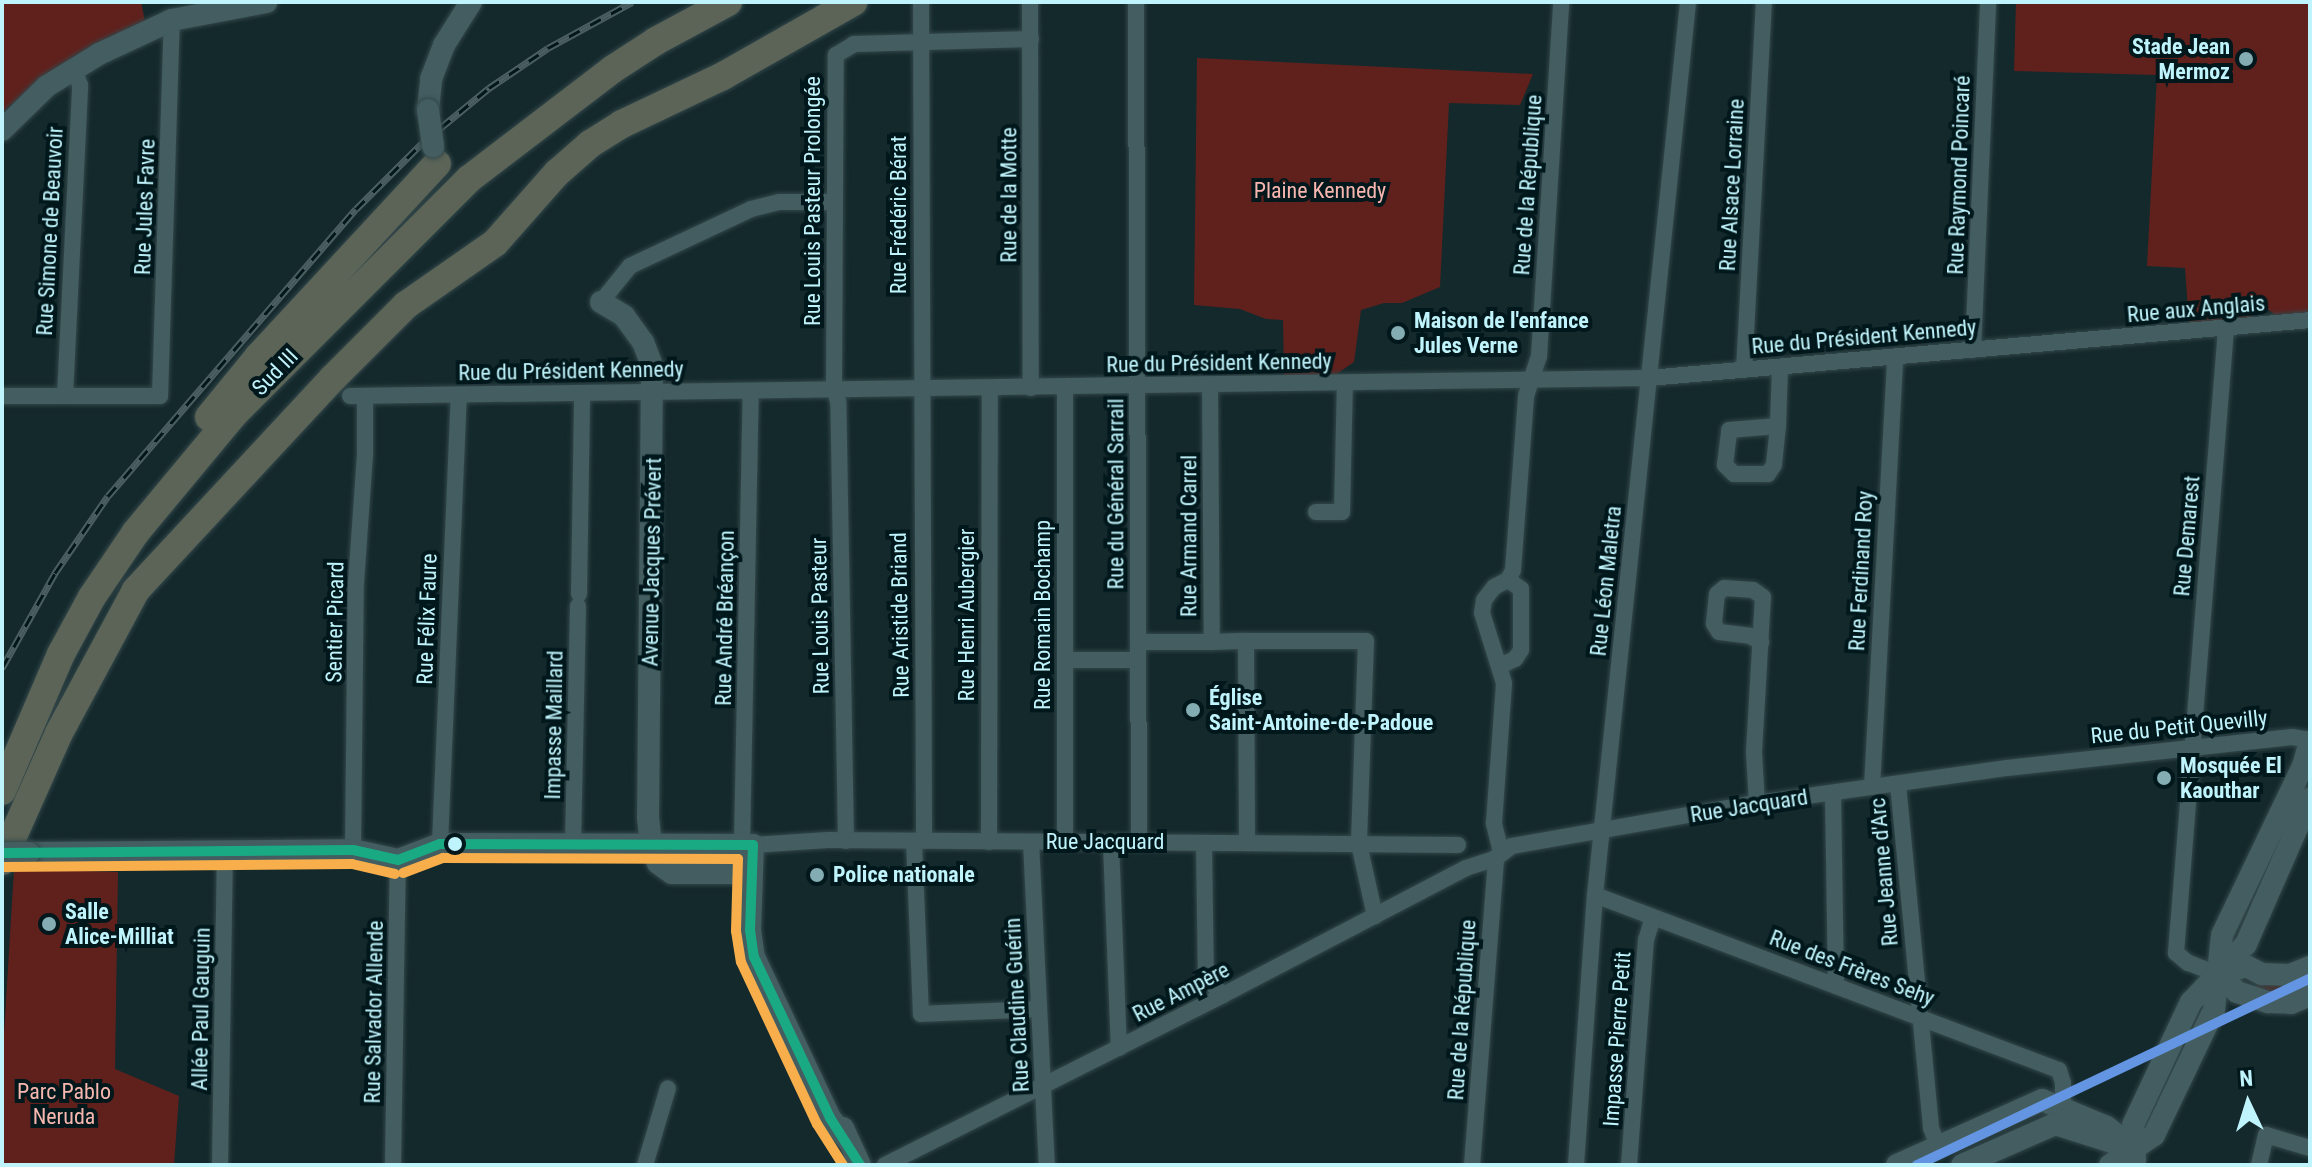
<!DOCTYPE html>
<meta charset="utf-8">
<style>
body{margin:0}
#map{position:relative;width:2312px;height:1167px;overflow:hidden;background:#14292c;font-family:"Roboto Condensed",sans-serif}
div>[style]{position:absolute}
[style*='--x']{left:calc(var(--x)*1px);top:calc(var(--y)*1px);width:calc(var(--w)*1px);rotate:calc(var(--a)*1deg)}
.green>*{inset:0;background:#60211d}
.roads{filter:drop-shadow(0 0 2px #33474a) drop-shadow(0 0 2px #33474a)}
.street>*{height:16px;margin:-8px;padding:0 8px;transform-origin:8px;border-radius:8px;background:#435d60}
.secondary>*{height:22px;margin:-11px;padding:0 11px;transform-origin:11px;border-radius:11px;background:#435d60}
.highway>*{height:28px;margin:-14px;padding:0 14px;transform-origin:14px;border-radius:14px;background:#5b6457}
.rail>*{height:7px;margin-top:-3.5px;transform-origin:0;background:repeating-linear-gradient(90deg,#00171b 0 12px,#4b5f62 0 24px);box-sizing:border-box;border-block:2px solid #4b5f62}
.bridges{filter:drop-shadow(0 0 2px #33474a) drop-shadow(0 0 2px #33474a)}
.secondary-bridge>*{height:22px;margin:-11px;padding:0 11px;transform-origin:11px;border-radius:11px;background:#435d60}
.bus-1>*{height:10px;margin:-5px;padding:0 5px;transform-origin:5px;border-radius:5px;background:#19aa83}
.bus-2>*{height:10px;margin:-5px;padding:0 5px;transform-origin:5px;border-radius:5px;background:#f8ae4b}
.tram-1>*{height:10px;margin:-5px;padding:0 5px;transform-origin:5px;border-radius:5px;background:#6395e2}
.dots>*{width:22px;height:22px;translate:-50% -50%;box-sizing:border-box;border:4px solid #00171b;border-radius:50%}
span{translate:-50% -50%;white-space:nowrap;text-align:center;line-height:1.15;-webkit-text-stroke:8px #00171b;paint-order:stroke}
.poi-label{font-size:22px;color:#c0f4fc;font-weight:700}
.right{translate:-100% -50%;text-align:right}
.left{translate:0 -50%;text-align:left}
.street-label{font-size:22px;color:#c0f4fc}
.park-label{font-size:22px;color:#f7b7af}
.frame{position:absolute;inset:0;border:4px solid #c0f4fc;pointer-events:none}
.north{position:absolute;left:2208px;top:1063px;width:80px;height:80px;-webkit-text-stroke:6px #00171b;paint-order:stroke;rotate:356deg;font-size:22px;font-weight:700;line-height:32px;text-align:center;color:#c0f4fc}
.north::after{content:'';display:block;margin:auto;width:28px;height:36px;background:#c0f4fc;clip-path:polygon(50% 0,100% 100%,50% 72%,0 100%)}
</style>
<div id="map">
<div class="green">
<div style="clip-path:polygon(2px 2px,141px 2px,145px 21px,38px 80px,2px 113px)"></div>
<div style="clip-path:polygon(2016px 2px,2310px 2px,2310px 313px,2276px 316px,2269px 310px,2255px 312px,2251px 319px,2189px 323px,2185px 268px,2147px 266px,2157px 75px,2014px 71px)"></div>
<div style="clip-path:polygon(1197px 58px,1533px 74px,1520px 105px,1449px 103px,1440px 287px,1402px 303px,1384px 303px,1361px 310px,1354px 362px,1335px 375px,1284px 375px,1283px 320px,1266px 319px,1240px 309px,1194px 305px)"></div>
<div style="clip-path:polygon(14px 869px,118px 872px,115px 1069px,179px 1096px,174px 1165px,2px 1165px,2px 1067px)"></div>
<div style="clip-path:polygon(2310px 973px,2310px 986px,2288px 995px,2254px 989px,2258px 981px)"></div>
</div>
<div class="roads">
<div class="street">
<div style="--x:1030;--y:2;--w:386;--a:89.9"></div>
<div style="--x:1136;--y:2;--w:841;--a:89.8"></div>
<div style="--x:921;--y:4;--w:837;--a:89.79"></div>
<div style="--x:601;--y:302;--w:46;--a:-51.1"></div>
<div style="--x:630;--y:266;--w:134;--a:-25.2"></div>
<div style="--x:751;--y:209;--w:29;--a:-14"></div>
<div style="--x:779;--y:202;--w:55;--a:0"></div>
<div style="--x:1973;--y:350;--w:348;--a:-87.5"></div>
<div style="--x:1744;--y:370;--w:369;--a:-86.9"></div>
<div style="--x:1210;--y:385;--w:257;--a:89.6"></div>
<div style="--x:1212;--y:642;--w:34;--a:-2"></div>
<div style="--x:1246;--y:641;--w:202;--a:89.7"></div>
<div style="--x:2;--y:396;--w:158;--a:0"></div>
<div style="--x:160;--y:396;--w:376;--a:-88.2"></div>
<div style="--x:65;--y:396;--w:311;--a:-87.2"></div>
<div style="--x:80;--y:85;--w:17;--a:-111"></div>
<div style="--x:350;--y:396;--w:1299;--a:-0.79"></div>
<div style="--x:1649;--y:378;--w:664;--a:-5.01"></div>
<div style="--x:1778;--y:426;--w:39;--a:96"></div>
<div style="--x:1774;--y:465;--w:11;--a:124"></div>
<div style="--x:1768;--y:474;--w:34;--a:180"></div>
<div style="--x:1734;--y:474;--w:13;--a:-135"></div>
<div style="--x:1725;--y:465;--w:35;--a:-83"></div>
<div style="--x:1729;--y:430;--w:49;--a:-4.7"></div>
<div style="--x:1778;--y:426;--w:59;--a:-88.1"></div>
<div style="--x:1316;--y:512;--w:26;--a:0"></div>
<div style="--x:1342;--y:512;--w:128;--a:-88.7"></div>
<div style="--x:579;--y:594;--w:201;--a:-89.1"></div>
<div style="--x:1246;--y:641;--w:120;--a:0"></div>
<div style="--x:1366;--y:641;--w:203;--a:92"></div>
<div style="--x:1359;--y:844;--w:74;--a:77.5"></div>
<div style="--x:1138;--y:642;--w:74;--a:0"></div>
<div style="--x:1065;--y:660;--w:73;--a:0"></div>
<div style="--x:1500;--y:666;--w:17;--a:-25"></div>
<div style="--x:1515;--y:659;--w:11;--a:-56"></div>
<div style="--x:1521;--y:650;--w:61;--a:-90"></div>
<div style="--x:1521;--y:589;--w:16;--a:-145"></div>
<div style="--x:1898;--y:784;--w:346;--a:84.5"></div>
<div style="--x:1931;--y:1128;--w:19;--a:69"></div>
<div style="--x:1872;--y:787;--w:431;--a:-86.9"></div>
<div style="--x:1833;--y:794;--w:192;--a:89.1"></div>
<div style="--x:1757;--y:803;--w:51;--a:-93.4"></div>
<div style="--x:1754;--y:752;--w:155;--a:-86.7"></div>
<div style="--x:1763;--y:597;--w:12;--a:-145"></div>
<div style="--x:1753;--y:590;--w:29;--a:-176"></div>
<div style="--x:1724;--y:588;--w:9;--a:139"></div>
<div style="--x:1717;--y:594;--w:30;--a:96"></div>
<div style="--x:1714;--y:624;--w:9;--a:58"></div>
<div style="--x:1719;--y:632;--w:31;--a:7"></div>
<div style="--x:1750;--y:636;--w:13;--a:29"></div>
<div style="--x:846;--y:841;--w:439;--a:-91"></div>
<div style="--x:838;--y:402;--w:17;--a:-103"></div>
<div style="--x:834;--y:385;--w:330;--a:-89.7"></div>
<div style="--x:836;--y:55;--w:21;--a:-31"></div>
<div style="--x:854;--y:44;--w:177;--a:-1.6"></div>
<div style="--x:914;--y:841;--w:173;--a:87.7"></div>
<div style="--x:921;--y:1014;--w:118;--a:-2.4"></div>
<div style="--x:989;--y:842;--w:454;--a:-89.9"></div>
<div style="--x:1031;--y:842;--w:323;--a:87.2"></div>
<div style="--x:1065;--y:842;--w:455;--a:-90"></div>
<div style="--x:1111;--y:843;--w:205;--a:87.8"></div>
<div style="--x:1204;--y:843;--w:135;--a:89.2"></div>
<div style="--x:1206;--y:978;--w:24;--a:45"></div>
<div style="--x:440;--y:844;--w:449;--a:-87.6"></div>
<div style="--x:573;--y:844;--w:238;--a:-88.8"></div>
<div style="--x:742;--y:845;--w:454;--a:-88.9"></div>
<div style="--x:753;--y:845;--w:75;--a:-3.8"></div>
<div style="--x:828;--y:840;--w:630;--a:0.45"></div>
<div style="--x:353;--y:850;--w:267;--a:-89.4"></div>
<div style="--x:356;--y:583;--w:128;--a:-86"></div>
<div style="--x:365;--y:455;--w:59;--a:-90"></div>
<div style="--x:1501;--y:852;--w:30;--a:-104"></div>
<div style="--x:1494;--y:823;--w:140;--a:-85.9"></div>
<div style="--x:1504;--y:683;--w:73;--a:-107.4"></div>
<div style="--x:1482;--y:613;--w:13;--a:-81"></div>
<div style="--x:1484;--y:600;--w:16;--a:-52"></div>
<div style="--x:1494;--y:587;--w:16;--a:-27"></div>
<div style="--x:1508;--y:580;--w:11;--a:-63"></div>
<div style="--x:1513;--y:570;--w:174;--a:-85.7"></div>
<div style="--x:1526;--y:396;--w:42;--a:-72"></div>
<div style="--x:1539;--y:356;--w:355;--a:-86.4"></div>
<div style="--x:1595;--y:895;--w:496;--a:20.7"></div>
<div style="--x:2059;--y:1070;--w:14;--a:73"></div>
<div style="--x:2063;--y:1083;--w:24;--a:90"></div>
<div style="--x:2220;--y:975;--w:34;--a:-159"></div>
<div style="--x:2188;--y:963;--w:16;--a:-140"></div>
<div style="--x:2176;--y:953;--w:626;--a:-85.42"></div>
<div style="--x:220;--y:1165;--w:311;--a:-89.1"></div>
<div style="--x:393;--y:1165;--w:305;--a:-89.1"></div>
<div style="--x:645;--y:1165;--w:80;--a:-73.4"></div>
<div style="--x:885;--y:1165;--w:378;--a:-26.7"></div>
<div style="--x:1223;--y:995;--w:274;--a:-27.6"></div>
<div style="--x:1466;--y:868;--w:32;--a:-18"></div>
<div style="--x:1496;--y:858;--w:20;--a:-37"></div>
<div style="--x:1512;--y:846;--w:249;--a:-10"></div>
<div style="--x:1757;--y:803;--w:252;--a:-8"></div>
<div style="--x:2007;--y:768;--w:287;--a:-6.2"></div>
<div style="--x:2292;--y:737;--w:18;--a:9"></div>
<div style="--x:1472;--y:1165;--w:308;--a:-85.5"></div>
<div style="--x:1576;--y:1165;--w:271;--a:-86"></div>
<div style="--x:1595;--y:895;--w:898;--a:-84.05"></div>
<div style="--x:1629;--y:1165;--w:226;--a:-85.7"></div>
<div style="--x:1646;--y:940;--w:24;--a:-73"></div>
<div style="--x:2259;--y:1165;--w:31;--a:-77"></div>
<div style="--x:2266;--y:1135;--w:46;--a:16.5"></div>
</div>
<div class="secondary">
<div style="--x:428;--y:110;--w:31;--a:-84"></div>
<div style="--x:431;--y:79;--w:36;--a:-69"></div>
<div style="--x:444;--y:45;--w:51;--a:-57.9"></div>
<div style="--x:2;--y:130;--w:63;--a:-44.4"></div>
<div style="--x:47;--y:86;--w:61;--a:-31.6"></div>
<div style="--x:99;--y:54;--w:81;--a:-25"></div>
<div style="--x:172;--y:20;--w:96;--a:-10.8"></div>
<div style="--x:601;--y:302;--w:27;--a:31"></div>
<div style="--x:624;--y:316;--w:32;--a:54"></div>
<div style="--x:643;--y:342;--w:26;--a:69"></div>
<div style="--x:652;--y:366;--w:451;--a:90.5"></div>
<div style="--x:648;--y:817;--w:27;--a:84"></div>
<div style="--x:651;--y:844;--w:20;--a:70"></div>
<div style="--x:658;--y:863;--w:17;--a:36"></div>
<div style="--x:672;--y:873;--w:80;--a:0"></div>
<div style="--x:29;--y:853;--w:324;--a:-0.5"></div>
<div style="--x:353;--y:850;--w:46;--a:12.5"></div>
<div style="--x:398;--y:860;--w:45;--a:-20.9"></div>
<div style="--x:440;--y:844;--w:313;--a:0.2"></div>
<div style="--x:753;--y:845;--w:85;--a:92"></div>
<div style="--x:750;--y:930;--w:27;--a:82"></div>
<div style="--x:754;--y:957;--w:178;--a:64.7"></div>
<div style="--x:830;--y:1118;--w:28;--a:52"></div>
<div style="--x:2221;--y:974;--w:26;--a:-18"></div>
<div style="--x:2246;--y:966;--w:18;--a:27"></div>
<div style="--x:2262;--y:974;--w:28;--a:2"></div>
<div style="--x:2290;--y:975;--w:22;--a:-22"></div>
<div style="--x:2220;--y:975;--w:24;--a:45"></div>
<div style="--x:2237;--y:992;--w:33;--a:18"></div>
<div style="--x:2268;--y:1002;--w:23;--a:2"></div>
<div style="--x:2291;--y:1003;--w:21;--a:-23"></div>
<div style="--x:843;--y:1128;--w:41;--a:65.3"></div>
<div style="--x:2135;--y:1160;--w:35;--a:-93"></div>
<div style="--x:2133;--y:1125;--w:136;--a:-64.8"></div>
<div style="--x:2191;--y:1002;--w:80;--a:-46.5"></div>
<div style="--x:2246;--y:944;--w:159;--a:-66.3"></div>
<div style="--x:1897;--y:1165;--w:159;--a:-24.1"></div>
<div style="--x:2042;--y:1100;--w:70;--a:22.6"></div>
<div style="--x:2107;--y:1127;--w:33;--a:39"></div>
<div style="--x:1962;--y:1165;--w:102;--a:-23.8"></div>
<div style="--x:2055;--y:1124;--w:77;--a:17.5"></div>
<div style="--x:2110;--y:1165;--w:53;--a:-34.3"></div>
<div style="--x:2154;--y:1135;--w:139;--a:-64.4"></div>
<div style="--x:2214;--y:1010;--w:75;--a:-83.9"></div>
<div style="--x:2222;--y:935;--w:187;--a:-64.4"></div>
<div style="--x:2303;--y:766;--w:25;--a:-74"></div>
</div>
<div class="highway">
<div style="--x:209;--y:417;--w:79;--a:-50.7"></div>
<div style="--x:259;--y:356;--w:262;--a:-47.2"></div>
<div style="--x:2;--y:791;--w:149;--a:-66.7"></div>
<div style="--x:61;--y:654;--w:65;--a:-61.5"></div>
<div style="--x:92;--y:597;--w:78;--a:-55.9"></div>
<div style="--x:136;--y:532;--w:153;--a:-50.3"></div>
<div style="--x:234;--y:414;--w:332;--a:-45"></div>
<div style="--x:469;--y:179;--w:181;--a:-37.4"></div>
<div style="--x:613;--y:69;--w:51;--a:-33.1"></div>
<div style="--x:656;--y:41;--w:82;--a:-28.4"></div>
<div style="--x:2;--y:861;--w:140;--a:-66"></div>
<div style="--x:59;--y:733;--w:162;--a:-61.7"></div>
<div style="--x:136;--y:590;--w:288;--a:-47.1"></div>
<div style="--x:332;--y:379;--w:105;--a:-45"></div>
<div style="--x:406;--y:305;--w:108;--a:-34.9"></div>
<div style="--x:495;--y:243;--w:94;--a:-48.5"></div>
<div style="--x:557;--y:173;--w:44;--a:-41.3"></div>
<div style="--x:590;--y:144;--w:38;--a:-32"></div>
<div style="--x:622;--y:124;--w:112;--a:-25.4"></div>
<div style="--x:723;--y:76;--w:150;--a:-29.6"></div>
</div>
</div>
<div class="rail">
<div style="--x:2;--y:668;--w:109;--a:-60.8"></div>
<div style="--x:55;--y:573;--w:93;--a:-55.5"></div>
<div style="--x:108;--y:496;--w:379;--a:-49.2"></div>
<div style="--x:356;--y:209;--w:93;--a:-45"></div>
<div style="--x:422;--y:143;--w:87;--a:-39.4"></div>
<div style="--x:489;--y:88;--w:71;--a:-34.1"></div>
<div style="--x:548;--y:48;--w:96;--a:-28.7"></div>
</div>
<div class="bridges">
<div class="secondary-bridge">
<div style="--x:428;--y:110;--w:37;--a:82"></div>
<div style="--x:2;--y:853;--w:27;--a:0"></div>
</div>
</div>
<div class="bus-1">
<div style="--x:2;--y:853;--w:351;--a:-0.5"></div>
<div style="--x:353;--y:850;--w:46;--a:12.5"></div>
<div style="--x:398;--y:860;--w:45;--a:-20.9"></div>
<div style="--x:440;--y:844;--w:313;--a:0.2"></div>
<div style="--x:753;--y:845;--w:85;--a:92"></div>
<div style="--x:750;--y:930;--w:27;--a:82"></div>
<div style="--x:754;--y:957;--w:178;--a:64.7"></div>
<div style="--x:830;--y:1118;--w:56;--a:57.4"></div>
</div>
<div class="bus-2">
<div style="--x:2;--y:867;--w:350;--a:-0.5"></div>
<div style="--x:352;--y:864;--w:44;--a:13.1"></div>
<div style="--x:403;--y:873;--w:43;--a:-20.6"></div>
<div style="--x:443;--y:858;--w:295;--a:0.2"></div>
<div style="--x:738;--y:859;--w:72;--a:91.6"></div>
<div style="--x:736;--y:931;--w:31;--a:81"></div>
<div style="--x:741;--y:962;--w:179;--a:64.9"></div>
<div style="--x:817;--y:1124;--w:49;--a:57.6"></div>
</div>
<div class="tram-1">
<div style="--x:1917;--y:1165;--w:435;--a:-25.4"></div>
</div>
<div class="dots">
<div style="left:2246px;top:59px;background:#84adb3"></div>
<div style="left:1398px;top:333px;background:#84adb3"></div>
<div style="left:1193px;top:710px;background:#84adb3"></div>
<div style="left:2164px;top:778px;background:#84adb3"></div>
<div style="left:455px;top:844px;background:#c0f4fc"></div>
<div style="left:817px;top:875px;background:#84adb3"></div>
<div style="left:49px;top:924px;background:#84adb3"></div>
</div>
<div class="poi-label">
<span class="right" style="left:2230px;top:59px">Stade Jean<br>Mermoz</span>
<span class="left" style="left:1414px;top:333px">Maison de l'enfance<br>Jules Verne</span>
<span class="left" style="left:1209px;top:710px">Église<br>Saint-Antoine-de-Padoue</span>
<span class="left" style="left:2180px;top:778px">Mosquée El<br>Kaouthar</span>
<span class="left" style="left:833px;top:875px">Police nationale</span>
<span class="left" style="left:65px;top:924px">Salle<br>Alice-Milliat</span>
</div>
<div class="street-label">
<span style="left:1959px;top:175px;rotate:-88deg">Rue Raymond Poincaré</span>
<span style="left:1528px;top:185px;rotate:-86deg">Rue de la République</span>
<span style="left:1732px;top:185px;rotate:-87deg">Rue Alsace Lorraine</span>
<span style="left:1009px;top:195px;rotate:-90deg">Rue de la Motte</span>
<span style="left:813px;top:201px;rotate:-90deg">Rue Louis Pasteur Prolongée</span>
<span style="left:145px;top:207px;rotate:-88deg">Rue Jules Favre</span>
<span style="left:899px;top:215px;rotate:-90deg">Rue Frédéric Bérat</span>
<span style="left:50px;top:231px;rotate:-87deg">Rue Simone de Beauvoir</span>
<span style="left:2196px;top:309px;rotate:-5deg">Rue aux Anglais</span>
<span style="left:1864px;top:337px;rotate:-5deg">Rue du Président Kennedy</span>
<span style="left:1219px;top:363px;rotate:-1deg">Rue du Président Kennedy</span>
<span style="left:571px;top:371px;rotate:-1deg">Rue du Président Kennedy</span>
<span style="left:275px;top:372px;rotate:-46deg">Sud III</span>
<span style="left:1116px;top:494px;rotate:-90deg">Rue du Général Sarrail</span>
<span style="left:1189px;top:536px;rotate:-90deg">Rue Armand Carrel</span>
<span style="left:2187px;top:536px;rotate:-85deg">Rue Demarest</span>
<span style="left:652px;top:562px;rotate:-89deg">Avenue Jacques Prévert</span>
<span style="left:1861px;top:571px;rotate:-87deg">Rue Ferdinand Roy</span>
<span style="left:1606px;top:581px;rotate:-84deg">Rue Léon Maletra</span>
<span style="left:900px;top:615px;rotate:-91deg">Rue Aristide Briand</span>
<span style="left:967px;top:615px;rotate:-90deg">Rue Henri Aubergier</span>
<span style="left:1043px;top:615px;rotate:-90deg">Rue Romain Bochamp</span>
<span style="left:820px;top:616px;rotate:-91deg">Rue Louis Pasteur</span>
<span style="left:725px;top:618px;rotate:-89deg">Rue André Bréançon</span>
<span style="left:427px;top:619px;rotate:-88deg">Rue Félix Faure</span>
<span style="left:335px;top:622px;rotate:-89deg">Sentier Picard</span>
<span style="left:554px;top:725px;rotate:-89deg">Impasse Maillard</span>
<span style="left:2179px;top:727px;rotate:-6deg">Rue du Petit Quevilly</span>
<span style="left:1749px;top:806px;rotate:-9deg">Rue Jacquard</span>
<span style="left:1105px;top:842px">Rue Jacquard</span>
<span style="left:1884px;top:872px;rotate:-95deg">Rue Jeanne d'Arc</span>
<span style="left:1852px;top:968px;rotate:21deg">Rue des Frères Sehy</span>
<span style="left:1181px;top:992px;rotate:-27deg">Rue Ampère</span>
<span style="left:1017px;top:1005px;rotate:-93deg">Rue Claudine Guérin</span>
<span style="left:201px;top:1009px;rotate:-89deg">Allée Paul Gauguin</span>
<span style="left:1462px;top:1010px;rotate:-86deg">Rue de la République</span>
<span style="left:374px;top:1012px;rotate:-89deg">Rue Salvador Allende</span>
<span style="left:1617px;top:1039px;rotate:-86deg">Impasse Pierre Petit</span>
</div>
<div class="park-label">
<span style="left:1320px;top:191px">Plaine Kennedy</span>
<span style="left:64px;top:1104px">Parc Pablo<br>Neruda</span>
</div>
<div class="frame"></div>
<div class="north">N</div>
</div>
